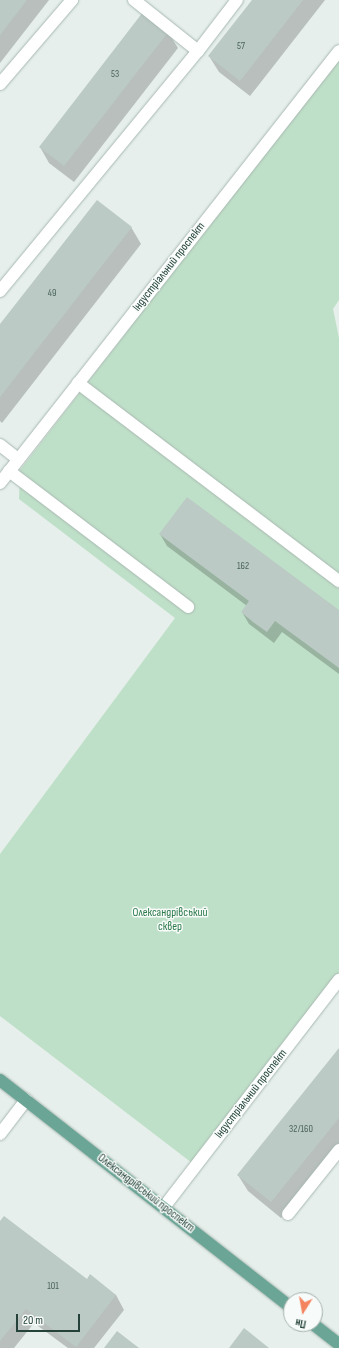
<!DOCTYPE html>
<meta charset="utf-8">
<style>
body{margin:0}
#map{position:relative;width:339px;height:1348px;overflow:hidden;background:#e6efeb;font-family:"Sofia Sans Condensed",sans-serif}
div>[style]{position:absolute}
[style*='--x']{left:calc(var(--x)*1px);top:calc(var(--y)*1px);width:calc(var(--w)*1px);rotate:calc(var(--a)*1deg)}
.green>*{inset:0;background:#bfe0c8}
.shadow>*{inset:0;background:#0003}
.building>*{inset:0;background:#bbcac4}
.roads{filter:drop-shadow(0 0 1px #a8b8b2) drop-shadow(0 0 1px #a8b8b2)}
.minor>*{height:12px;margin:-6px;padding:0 6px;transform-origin:6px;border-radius:6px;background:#fff}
.major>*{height:12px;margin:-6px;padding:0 6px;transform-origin:6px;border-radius:6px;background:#6aa596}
span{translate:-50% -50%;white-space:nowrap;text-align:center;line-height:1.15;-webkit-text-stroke:3px #f7fbf9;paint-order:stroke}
.number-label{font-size:10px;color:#4a645c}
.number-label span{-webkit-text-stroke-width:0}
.street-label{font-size:12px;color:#24423a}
.park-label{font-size:12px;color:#2d7a4b}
.north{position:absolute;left:283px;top:1292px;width:40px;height:40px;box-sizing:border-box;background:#f7fbf9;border:1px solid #a3b1ad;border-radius:50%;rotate:191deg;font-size:11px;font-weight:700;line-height:16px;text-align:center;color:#24423a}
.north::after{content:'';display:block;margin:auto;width:14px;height:18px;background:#f4845f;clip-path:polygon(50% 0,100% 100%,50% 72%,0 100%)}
.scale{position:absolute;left:16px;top:1314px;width:64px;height:18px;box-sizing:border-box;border:2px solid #24423a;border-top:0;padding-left:5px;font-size:12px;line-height:14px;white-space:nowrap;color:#24423a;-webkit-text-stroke:3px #f7fbf9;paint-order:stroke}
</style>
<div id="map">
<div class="green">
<div style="clip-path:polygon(339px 57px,339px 300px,333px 309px,339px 338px,339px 980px,196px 1166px,0 1016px,0 854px,175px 618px,19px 499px,20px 470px)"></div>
</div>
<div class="shadow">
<div style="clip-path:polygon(0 0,49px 0,0 63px)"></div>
<div style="clip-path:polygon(253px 0,325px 0,250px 96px,219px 72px,209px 56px)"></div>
<div style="clip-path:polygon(168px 32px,178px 48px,74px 182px,49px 163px,40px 147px)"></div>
<div style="clip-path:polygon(131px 227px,141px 244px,2px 423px,0 421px,0 326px)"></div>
<div style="clip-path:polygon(160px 534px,339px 612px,339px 674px,282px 632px,274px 643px,249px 624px,242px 612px,247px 606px,167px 546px)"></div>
<div style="clip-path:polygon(339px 1049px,339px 1146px,281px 1218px,248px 1191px,238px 1175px)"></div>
<div style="clip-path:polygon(0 1223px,87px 1280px,116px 1295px,124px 1310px,94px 1348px,68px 1348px,34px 1323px,14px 1348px,0 1348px)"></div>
</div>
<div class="building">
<div style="clip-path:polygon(0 0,27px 0,0 35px)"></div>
<div style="clip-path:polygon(252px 0,303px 0,240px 81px,208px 56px)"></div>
<div style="clip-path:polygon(143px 12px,169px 31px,64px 166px,39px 147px)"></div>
<div style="clip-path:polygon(97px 200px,132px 227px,0 397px,0 324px)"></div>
<div style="clip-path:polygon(187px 497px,339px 610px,339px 668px,275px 621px,267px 632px,253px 622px,241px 612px,249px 601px,159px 534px)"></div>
<div style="clip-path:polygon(339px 1048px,339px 1118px,271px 1202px,237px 1175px)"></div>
<div style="clip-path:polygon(4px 1216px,87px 1279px,90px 1274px,116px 1295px,76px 1347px,26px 1309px,0 1341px,0 1221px)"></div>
<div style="clip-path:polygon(244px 1328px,269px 1348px,229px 1348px)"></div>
<div style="clip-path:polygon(117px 1331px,139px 1348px,104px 1348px)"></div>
</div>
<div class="roads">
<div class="minor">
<div style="--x:198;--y:51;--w:64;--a:-52.6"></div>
<div style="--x:0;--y:84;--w:111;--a:-49.4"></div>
<div style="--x:0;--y:291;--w:311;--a:-50.5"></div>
<div style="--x:198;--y:51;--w:82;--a:-141.4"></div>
<div style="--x:78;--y:383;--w:328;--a:37.2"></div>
<div style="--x:0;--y:445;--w:23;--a:38"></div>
<div style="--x:9;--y:471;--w:225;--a:37.2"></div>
<div style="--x:0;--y:483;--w:549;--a:-51.88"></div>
<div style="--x:0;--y:1134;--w:43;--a:-52.6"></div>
<div style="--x:164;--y:1207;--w:287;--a:-52.4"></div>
<div style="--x:288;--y:1214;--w:82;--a:-51.4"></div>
</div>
<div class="major">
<div style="--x:0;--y:1080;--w:369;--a:38"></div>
<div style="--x:313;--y:1324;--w:33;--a:38"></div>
</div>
</div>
<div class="number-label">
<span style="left:241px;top:47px">57</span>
<span style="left:115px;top:75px">53</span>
<span style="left:52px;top:294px">49</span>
<span style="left:243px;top:567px">162</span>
<span style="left:301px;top:1130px">32/160</span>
<span style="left:53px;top:1287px">101</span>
</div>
<div class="street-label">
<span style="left:169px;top:267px;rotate:-52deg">Індустріальний проспект</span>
<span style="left:251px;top:1094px;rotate:-52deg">Індустріальний проспект</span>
<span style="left:146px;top:1193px;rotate:38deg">Олександрівський проспект</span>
</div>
<div class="park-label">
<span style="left:170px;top:920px">Олександрівський<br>сквер</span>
</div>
<div class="north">Пн</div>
<div class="scale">20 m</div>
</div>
